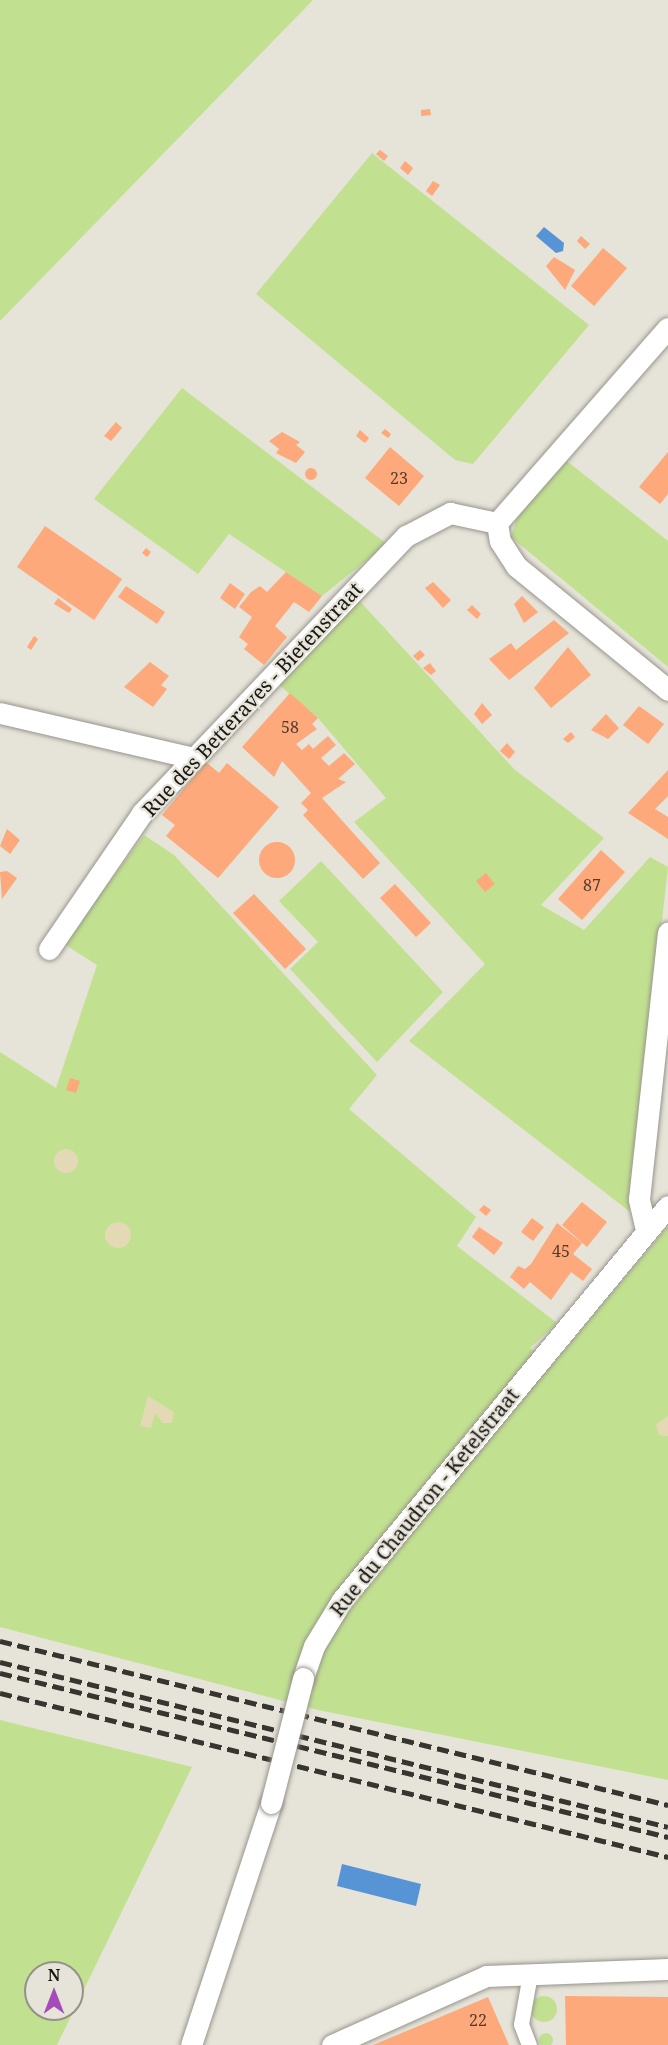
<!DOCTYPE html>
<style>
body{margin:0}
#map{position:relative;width:668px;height:2045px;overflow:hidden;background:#e6e3d9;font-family:"Noto Serif",serif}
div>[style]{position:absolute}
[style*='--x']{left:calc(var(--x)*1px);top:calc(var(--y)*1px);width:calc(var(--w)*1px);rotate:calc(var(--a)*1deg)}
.green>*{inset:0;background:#c1e190}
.round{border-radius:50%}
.sand>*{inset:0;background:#e3d9b5}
.water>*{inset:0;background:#5694d5}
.building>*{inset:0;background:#fea97b}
.roads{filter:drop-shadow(0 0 2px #98958c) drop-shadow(0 0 2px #98958c)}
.pedestrian>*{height:15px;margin:-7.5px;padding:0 7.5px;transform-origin:7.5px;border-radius:7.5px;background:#fff}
.minor>*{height:21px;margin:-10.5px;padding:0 10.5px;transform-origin:10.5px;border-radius:10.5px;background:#fff}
.rail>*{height:4.5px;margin-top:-2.25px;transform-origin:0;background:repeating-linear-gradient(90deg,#363530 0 12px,transparent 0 18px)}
.bridges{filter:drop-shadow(0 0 2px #98958c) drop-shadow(0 0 2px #98958c)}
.minor-bridge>*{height:21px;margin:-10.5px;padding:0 10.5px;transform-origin:10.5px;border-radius:10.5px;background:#fff}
span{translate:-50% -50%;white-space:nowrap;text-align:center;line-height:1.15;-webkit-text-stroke:4.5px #e6e3d9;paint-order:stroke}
.number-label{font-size:16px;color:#523c2d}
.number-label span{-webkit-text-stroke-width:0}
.street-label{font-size:20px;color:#181713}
.north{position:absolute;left:24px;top:1961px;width:60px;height:60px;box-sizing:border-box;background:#e6e3d9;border:2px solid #94918a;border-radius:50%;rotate:0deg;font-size:16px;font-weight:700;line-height:24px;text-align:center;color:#181713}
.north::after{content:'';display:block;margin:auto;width:21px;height:27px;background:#a64cb8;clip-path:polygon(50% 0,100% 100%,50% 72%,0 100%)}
</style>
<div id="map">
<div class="green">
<div style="clip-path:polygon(0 0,313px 0,0 321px)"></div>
<div style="clip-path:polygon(372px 153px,589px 325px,473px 464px,455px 460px,256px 294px)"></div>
<div style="clip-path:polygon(182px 388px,387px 544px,322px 596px,229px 534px,198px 574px,94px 499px)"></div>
<div style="clip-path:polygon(563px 458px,668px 541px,668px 667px,511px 537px,517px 517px)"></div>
<div style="clip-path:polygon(356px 597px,514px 769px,604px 838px,541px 905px,584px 930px,650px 857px,668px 867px,629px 1211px,409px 1041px,485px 964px,354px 822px,386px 798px,318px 718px,278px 684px)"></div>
<div style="clip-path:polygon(144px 835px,174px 855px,377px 1075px,349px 1109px,476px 1217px,457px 1246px,557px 1323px,530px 1348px,552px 1365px,668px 1226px,668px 1780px,318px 1710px,0 1627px,0 1052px,56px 1088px,97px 965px,64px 944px)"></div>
<div style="clip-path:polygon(321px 861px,443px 992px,377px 1062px,290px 969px,318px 942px,279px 901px)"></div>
<div style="clip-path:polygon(evenodd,0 1720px,192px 1767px,57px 2045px,0 2045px,0 1720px,36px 1973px,72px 1973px,72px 2009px,36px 2009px,36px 1973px)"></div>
<div class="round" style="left:531px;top:1996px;width:26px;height:26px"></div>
<div class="round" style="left:539px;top:2033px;width:14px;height:14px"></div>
</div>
<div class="sand">
<div class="round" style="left:54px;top:1149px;width:24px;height:24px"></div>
<div class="round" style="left:105px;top:1222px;width:26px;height:26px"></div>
<div style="clip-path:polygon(148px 1396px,174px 1412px,172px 1423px,163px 1423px,155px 1413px,151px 1428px,140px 1426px)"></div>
<div style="clip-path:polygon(668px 1416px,668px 1436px,659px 1435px,656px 1424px)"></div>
</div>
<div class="water">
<div style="clip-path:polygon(544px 227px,564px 243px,563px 251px,556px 253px,536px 236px)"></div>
<div style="clip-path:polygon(342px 1864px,421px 1884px,416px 1906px,337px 1886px)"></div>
</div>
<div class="building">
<div style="clip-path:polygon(430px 109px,431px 115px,421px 116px,421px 110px)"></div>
<div style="clip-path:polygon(380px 150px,388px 156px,384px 161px,376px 154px)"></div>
<div style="clip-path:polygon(405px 161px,413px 168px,408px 175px,400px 168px)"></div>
<div style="clip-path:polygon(433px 181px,440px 185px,432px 196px,426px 191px)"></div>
<div style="clip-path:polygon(581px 236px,590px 244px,585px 249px,577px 241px)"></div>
<div style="clip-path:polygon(603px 248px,627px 268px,594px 306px,571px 286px)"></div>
<div style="clip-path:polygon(554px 257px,575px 270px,565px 290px,546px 266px)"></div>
<div style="clip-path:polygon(116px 422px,122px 428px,111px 441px,104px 436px)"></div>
<div style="clip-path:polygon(385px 429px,391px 434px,388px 438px,381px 433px)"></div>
<div style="clip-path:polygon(360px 430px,369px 438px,365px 443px,356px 436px)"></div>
<div style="clip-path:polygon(282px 432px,300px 442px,296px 445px,305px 452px,296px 463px,276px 453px,279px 449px,269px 441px)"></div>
<div style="clip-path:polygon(390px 447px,424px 476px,399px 506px,365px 478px)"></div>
<div style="clip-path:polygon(668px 452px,668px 494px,660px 504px,639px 487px)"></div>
<div class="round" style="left:305px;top:468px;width:12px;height:12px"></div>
<div style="clip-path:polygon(45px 526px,122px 579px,94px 620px,17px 567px)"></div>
<div style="clip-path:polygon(146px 548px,151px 552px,147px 557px,142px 553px)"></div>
<div style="clip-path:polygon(286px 572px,322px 596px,309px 612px,294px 602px,275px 626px,287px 637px,264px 665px,244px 649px,248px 644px,239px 637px,252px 617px,239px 607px,251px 592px,260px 586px,267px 592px)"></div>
<div style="clip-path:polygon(433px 582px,451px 600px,443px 608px,425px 588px)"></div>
<div style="clip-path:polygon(230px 583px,245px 594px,235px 609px,220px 598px)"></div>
<div style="clip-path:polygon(126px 586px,165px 612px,157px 624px,118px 597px)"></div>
<div style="clip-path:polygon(522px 596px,538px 612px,524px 623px,514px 604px)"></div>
<div style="clip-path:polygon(58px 598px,72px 609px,69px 613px,54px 604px)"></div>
<div style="clip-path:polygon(472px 605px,481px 614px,477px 619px,467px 610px)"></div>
<div style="clip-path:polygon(554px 620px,569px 633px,509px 680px,489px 659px,511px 643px,516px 650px)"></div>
<div style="clip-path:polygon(34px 636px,38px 639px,31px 650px,27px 647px)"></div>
<div style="clip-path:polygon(568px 647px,591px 675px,551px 708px,534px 688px)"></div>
<div style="clip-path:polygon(420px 650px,425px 655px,418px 661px,413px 656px)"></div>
<div style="clip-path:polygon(150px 662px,169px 676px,161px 685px,167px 689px,153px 707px,124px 687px)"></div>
<div style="clip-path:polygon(430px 663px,436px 671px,431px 675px,423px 668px)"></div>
<div style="clip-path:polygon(290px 693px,318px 718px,312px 724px,317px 729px,296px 744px,302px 750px,309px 744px,313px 749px,328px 736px,336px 745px,321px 758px,329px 766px,344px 753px,355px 764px,338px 779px,346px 782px,322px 798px,380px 863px,363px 879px,303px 815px,308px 810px,301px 803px,311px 793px,282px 761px,274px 777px,242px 747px)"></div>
<div style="clip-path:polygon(482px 703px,492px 715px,482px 724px,474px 714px)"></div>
<div style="clip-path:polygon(639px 706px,664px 724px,648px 744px,623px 725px)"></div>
<div style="clip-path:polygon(606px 714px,619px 728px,608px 739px,591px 730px)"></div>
<div style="clip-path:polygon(571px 732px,575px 737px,568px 743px,563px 739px)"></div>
<div style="clip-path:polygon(507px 743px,515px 752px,509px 759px,500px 751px)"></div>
<div style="clip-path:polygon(206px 762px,219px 773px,227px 763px,279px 807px,218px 878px,166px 836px,175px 825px,162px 815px)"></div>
<div style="clip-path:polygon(668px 770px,668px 796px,655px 809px,668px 817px,668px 839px,628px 813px)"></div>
<div style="clip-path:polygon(7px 829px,20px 840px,10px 854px,0 846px)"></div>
<div class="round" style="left:259px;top:842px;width:36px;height:36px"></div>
<div style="clip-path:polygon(601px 850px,625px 872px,582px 920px,558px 899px)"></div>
<div style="clip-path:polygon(7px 871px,17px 878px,2px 899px,0 872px)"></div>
<div style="clip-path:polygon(486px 873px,495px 884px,485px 892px,476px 881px)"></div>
<div style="clip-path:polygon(395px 884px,431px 923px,416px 937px,380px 898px)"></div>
<div style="clip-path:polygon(254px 894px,306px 949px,285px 969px,233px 913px)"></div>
<div style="clip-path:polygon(70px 1078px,80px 1081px,76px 1093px,66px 1090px)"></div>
<div style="clip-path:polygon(582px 1202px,607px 1222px,587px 1247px,562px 1225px)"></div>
<div style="clip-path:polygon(484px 1205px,491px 1210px,486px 1216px,479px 1210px)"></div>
<div style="clip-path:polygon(532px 1218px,544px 1227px,533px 1241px,521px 1232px)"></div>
<div style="clip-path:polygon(557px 1223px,582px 1243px,573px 1254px,592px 1269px,583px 1281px,571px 1272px,551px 1300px,530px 1282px,524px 1289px,510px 1277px,518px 1266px,525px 1269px,531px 1264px)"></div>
<div style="clip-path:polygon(479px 1227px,503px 1243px,494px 1255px,472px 1237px)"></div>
<div style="clip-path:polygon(565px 1996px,668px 1997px,668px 2045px,566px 2045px)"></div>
<div style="clip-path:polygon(488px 1997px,509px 2045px,373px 2045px)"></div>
</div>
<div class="roads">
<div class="pedestrian">
<div style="--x:529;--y:2045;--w:22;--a:-111"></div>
<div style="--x:521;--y:2024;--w:51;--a:-79.8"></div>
</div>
<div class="minor">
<div style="--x:497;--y:523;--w:18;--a:81"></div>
<div style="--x:500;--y:541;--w:30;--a:57"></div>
<div style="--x:516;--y:566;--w:196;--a:39.2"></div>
<div style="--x:0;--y:713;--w:198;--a:13.1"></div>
<div style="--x:49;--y:949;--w:165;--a:-55.6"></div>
<div style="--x:142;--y:813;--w:383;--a:-46.4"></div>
<div style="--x:406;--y:536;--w:50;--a:-27.6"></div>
<div style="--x:450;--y:513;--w:48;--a:12"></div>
<div style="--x:497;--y:523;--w:259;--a:-48.8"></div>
<div style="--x:646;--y:1230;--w:32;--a:-103"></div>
<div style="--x:639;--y:1199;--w:268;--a:-83.8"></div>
<div style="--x:303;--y:1678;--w:34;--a:-71"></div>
<div style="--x:314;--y:1646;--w:54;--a:-58.7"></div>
<div style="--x:342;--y:1600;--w:511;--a:-50.4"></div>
<div style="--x:191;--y:2045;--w:255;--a:-71.7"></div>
<div style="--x:332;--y:2045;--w:169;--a:-24.1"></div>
<div style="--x:486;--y:1976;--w:182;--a:-2.2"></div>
</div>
</div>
<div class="rail">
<div style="--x:0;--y:1641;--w:688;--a:13.79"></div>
<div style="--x:0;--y:1662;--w:688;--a:13.87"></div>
<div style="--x:0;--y:1673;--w:688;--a:13.79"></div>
<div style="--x:0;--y:1693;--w:688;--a:13.79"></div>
</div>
<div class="bridges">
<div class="minor-bridge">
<div style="--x:271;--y:1803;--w:129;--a:-75.6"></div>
</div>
</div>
<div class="number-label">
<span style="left:399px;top:478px">23</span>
<span style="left:290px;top:727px">58</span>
<span style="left:592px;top:885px">87</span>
<span style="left:561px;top:1251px">45</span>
<span style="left:478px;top:2020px">22</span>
</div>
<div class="street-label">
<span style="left:252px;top:699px;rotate:-47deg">Rue des Betteraves - Bietenstraat</span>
<span style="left:424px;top:1502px;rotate:-51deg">Rue du Chaudron - Ketelstraat</span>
</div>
<div class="north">N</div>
</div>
